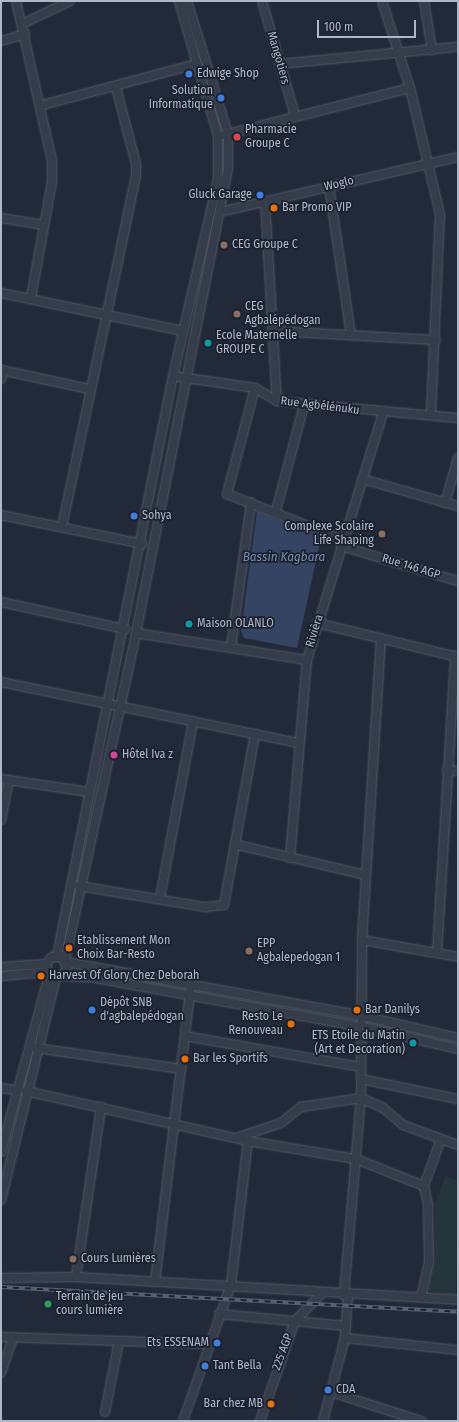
<!DOCTYPE html>
<meta charset="utf-8">
<style>
body{margin:0}
#map{position:relative;width:459px;height:1422px;overflow:hidden;background:#222a3a;font-family:"Fira Sans Condensed",sans-serif}
div>[style]{position:absolute}
[style*='--x']{left:calc(var(--x)*1px);top:calc(var(--y)*1px);width:calc(var(--w)*1px);rotate:calc(var(--a)*1deg)}
.green>*{inset:0;background:#24363b}
.water>*{inset:0;background:#354462}
.roads{filter:drop-shadow(0 0 1px #535a68) drop-shadow(0 0 1px #535a68)}
.minor>*{height:8px;margin:-4px;padding:0 4px;transform-origin:4px;border-radius:4px;background:#353c4a}
.rail>*{height:3.5px;margin-top:-1.75px;transform-origin:0;background:repeating-linear-gradient(90deg,#1b212f 0 6px,#576072 0 12px);box-sizing:border-box;border-block:1px solid #576072}
.dots>*{width:11px;height:11px;translate:-50% -50%;box-sizing:border-box;border:2px solid #1b212f;border-radius:50%}
span{translate:-50% -50%;white-space:nowrap;text-align:center;line-height:1.15;-webkit-text-stroke:3.5px #1b212f;paint-order:stroke}
.street-label{font-size:12px;color:#b0b7c6}
.poi-label{font-size:12px;color:#b0b7c6}
.left{translate:0 -50%;text-align:left}
.right{translate:-100% -50%;text-align:right}
.water-label{font-size:13px;color:#788baf;font-style:italic}
.frame{position:absolute;inset:0;border:2px solid #b0b7c6;pointer-events:none}
.scale{position:absolute;left:317px;top:20px;width:99px;height:18px;box-sizing:border-box;border:2px solid #b0b7c6;border-top:0;padding-left:5px;font-size:12px;line-height:14px;white-space:nowrap;color:#b0b7c6;-webkit-text-stroke:3px #1b212f;paint-order:stroke}
</style>
<div id="map">
<div class="green">
<div style="clip-path:polygon(446px 1176px,458px 1181px,456px 1296px,428px 1291px,435px 1258px,435px 1202px)"></div>
</div>
<div class="water">
<div style="clip-path:polygon(257px 511px,321px 538px,297px 648px,244px 638px,241px 631px)"></div>
</div>
<div class="roads">
<div class="minor">
<div style="--x:16;--y:1;--w:164;--a:77.3"></div>
<div style="--x:52;--y:161;--w:21;--a:90"></div>
<div style="--x:52;--y:182;--w:118;--a:100.3"></div>
<div style="--x:262;--y:1;--w:119;--a:73.9"></div>
<div style="--x:382;--y:1;--w:91;--a:72.2"></div>
<div style="--x:410;--y:88;--w:130;--a:76.6"></div>
<div style="--x:440;--y:214;--w:201;--a:92.6"></div>
<div style="--x:424;--y:1;--w:50;--a:80.7"></div>
<div style="--x:22;--y:24;--w:53;--a:-25.6"></div>
<div style="--x:1;--y:41;--w:25;--a:-16"></div>
<div style="--x:280;--y:64;--w:179;--a:-5.5"></div>
<div style="--x:42;--y:105;--w:159;--a:-14.9"></div>
<div style="--x:224;--y:135;--w:192;--a:-14.2"></div>
<div style="--x:329;--y:186;--w:151;--a:81.6"></div>
<div style="--x:265;--y:201;--w:200;--a:86.6"></div>
<div style="--x:220;--y:212;--w:244;--a:-13"></div>
<div style="--x:1;--y:218;--w:44;--a:9.2"></div>
<div style="--x:1;--y:293;--w:186;--a:11.8"></div>
<div style="--x:274;--y:331;--w:162;--a:3.2"></div>
<div style="--x:1;--y:370;--w:90;--a:12.2"></div>
<div style="--x:173;--y:376;--w:83;--a:8.3"></div>
<div style="--x:255;--y:388;--w:26;--a:31"></div>
<div style="--x:277;--y:401;--w:182;--a:5.4"></div>
<div style="--x:1;--y:379;--w:9;--a:-77"></div>
<div style="--x:255;--y:388;--w:110;--a:104.8"></div>
<div style="--x:227;--y:494;--w:125;--a:21.6"></div>
<div style="--x:362;--y:479;--w:100;--a:15.7"></div>
<div style="--x:445;--y:503;--w:47;--a:-73.9"></div>
<div style="--x:276;--y:511;--w:110;--a:-75.2"></div>
<div style="--x:1;--y:515;--w:144;--a:11.6"></div>
<div style="--x:62;--y:527;--w:358;--a:-78.1"></div>
<div style="--x:136;--y:177;--w:13;--a:-90"></div>
<div style="--x:136;--y:164;--w:80;--a:-104.6"></div>
<div style="--x:341;--y:546;--w:122;--a:16.7"></div>
<div style="--x:1;--y:602;--w:127;--a:12.3"></div>
<div style="--x:317;--y:623;--w:145;--a:13.6"></div>
<div style="--x:136;--y:633;--w:173;--a:9"></div>
<div style="--x:231;--y:647;--w:146;--a:-82.1"></div>
<div style="--x:1;--y:682;--w:304;--a:11.6"></div>
<div style="--x:447;--y:770;--w:11;--a:5"></div>
<div style="--x:1;--y:779;--w:89;--a:8.4"></div>
<div style="--x:1;--y:820;--w:41;--a:-78.7"></div>
<div style="--x:238;--y:845;--w:131;--a:13.2"></div>
<div style="--x:290;--y:858;--w:199;--a:-85.1"></div>
<div style="--x:307;--y:660;--w:258;--a:-72.9"></div>
<div style="--x:79;--y:886;--w:128;--a:9.5"></div>
<div style="--x:205;--y:907;--w:19;--a:-6"></div>
<div style="--x:224;--y:905;--w:174;--a:-79.7"></div>
<div style="--x:160;--y:898;--w:180;--a:-79.4"></div>
<div style="--x:362;--y:940;--w:97;--a:10"></div>
<div style="--x:437;--y:953;--w:298;--a:-86.5"></div>
<div style="--x:57;--y:956;--w:591;--a:-78.69"></div>
<div style="--x:173;--y:376;--w:201;--a:-77.1"></div>
<div style="--x:218;--y:180;--w:44;--a:-90"></div>
<div style="--x:218;--y:136;--w:141;--a:-106.1"></div>
<div style="--x:65;--y:960;--w:335;--a:-77.7"></div>
<div style="--x:136;--y:633;--w:474;--a:-78.8"></div>
<div style="--x:228;--y:168;--w:34;--a:-90"></div>
<div style="--x:228;--y:134;--w:139;--a:-107.1"></div>
<div style="--x:66;--y:962;--w:302;--a:10.3"></div>
<div style="--x:363;--y:1016;--w:98;--a:13"></div>
<div style="--x:1;--y:967;--w:45;--a:-3.8"></div>
<div style="--x:1;--y:976;--w:46;--a:-5"></div>
<div style="--x:61;--y:976;--w:34;--a:3"></div>
<div style="--x:95;--y:978;--w:272;--a:10.4"></div>
<div style="--x:363;--y:1027;--w:98;--a:13"></div>
<div style="--x:185;--y:1036;--w:179;--a:10"></div>
<div style="--x:36;--y:1048;--w:147;--a:8.2"></div>
<div style="--x:361;--y:1079;--w:99;--a:11.7"></div>
<div style="--x:1;--y:1088;--w:15;--a:8"></div>
<div style="--x:26;--y:1091;--w:228;--a:12.7"></div>
<div style="--x:248;--y:1141;--w:109;--a:9.5"></div>
<div style="--x:356;--y:1159;--w:73;--a:21.7"></div>
<div style="--x:236;--y:1138;--w:47;--a:-18.4"></div>
<div style="--x:281;--y:1123;--w:26;--a:-39"></div>
<div style="--x:301;--y:1107;--w:61;--a:-8.5"></div>
<div style="--x:361;--y:1098;--w:24;--a:24"></div>
<div style="--x:383;--y:1108;--w:26;--a:40"></div>
<div style="--x:403;--y:1125;--w:59;--a:20"></div>
<div style="--x:1;--y:1152;--w:183;--a:-74.8"></div>
<div style="--x:49;--y:975;--w:11;--a:-105"></div>
<div style="--x:46;--y:964;--w:9;--a:-49"></div>
<div style="--x:52;--y:957;--w:9;--a:0"></div>
<div style="--x:61;--y:957;--w:11;--a:56"></div>
<div style="--x:67;--y:966;--w:9;--a:111"></div>
<div style="--x:64;--y:974;--w:9;--a:159"></div>
<div style="--x:56;--y:977;--w:7;--a:-164"></div>
<div style="--x:1;--y:1200;--w:230;--a:-76.1"></div>
<div style="--x:76;--y:1277;--w:172;--a:-81.6"></div>
<div style="--x:1;--y:1278;--w:75;--a:-0.8"></div>
<div style="--x:76;--y:1277;--w:383;--a:3.4"></div>
<div style="--x:155;--y:1282;--w:293;--a:-83.1"></div>
<div style="--x:344;--y:1295;--w:198;--a:-85.1"></div>
<div style="--x:361;--y:1098;--w:158;--a:-89.6"></div>
<div style="--x:362;--y:940;--w:302;--a:-86.4"></div>
<div style="--x:421;--y:1297;--w:37;--a:-77"></div>
<div style="--x:429;--y:1261;--w:57;--a:-91"></div>
<div style="--x:428;--y:1204;--w:18;--a:-103"></div>
<div style="--x:424;--y:1186;--w:50;--a:-70.1"></div>
<div style="--x:219;--y:1314;--w:128;--a:5.4"></div>
<div style="--x:1;--y:1337;--w:208;--a:1.9"></div>
<div style="--x:345;--y:1338;--w:114;--a:6.1"></div>
<div style="--x:1;--y:1373;--w:37;--a:-71"></div>
<div style="--x:331;--y:1392;--w:95;--a:17.9"></div>
<div style="--x:105;--y:1412;--w:72;--a:-78.8"></div>
<div style="--x:183;--y:1421;--w:144;--a:-70.6"></div>
<div style="--x:231;--y:1285;--w:145;--a:-83.3"></div>
<div style="--x:260;--y:1421;--w:106;--a:-70.7"></div>
<div style="--x:295;--y:1321;--w:40;--a:-46"></div>
<div style="--x:323;--y:1421;--w:86;--a:-75.2"></div>
<div style="--x:345;--y:1338;--w:43;--a:-86"></div>
</div>
</div>
<div class="rail">
<div style="--x:1;--y:1287;--w:458;--a:3.1"></div>
</div>
<div class="dots">
<div style="left:189px;top:74px;background:#3f7fe0"></div>
<div style="left:221px;top:98px;background:#3f7fe0"></div>
<div style="left:237px;top:137px;background:#e0444e"></div>
<div style="left:260px;top:195px;background:#3f7fe0"></div>
<div style="left:274px;top:208px;background:#e8710a"></div>
<div style="left:224px;top:245px;background:#8d6e63"></div>
<div style="left:237px;top:314px;background:#8d6e63"></div>
<div style="left:208px;top:343px;background:#0f9aa8"></div>
<div style="left:134px;top:516px;background:#3f7fe0"></div>
<div style="left:382px;top:534px;background:#8d6e63"></div>
<div style="left:189px;top:624px;background:#0f9aa8"></div>
<div style="left:114px;top:755px;background:#d1479c"></div>
<div style="left:69px;top:948px;background:#e8710a"></div>
<div style="left:249px;top:951px;background:#8d6e63"></div>
<div style="left:41px;top:976px;background:#e8710a"></div>
<div style="left:92px;top:1010px;background:#3f7fe0"></div>
<div style="left:357px;top:1010px;background:#e8710a"></div>
<div style="left:291px;top:1024px;background:#e8710a"></div>
<div style="left:413px;top:1043px;background:#0f9aa8"></div>
<div style="left:185px;top:1059px;background:#e8710a"></div>
<div style="left:73px;top:1259px;background:#8d6e63"></div>
<div style="left:48px;top:1304px;background:#2e9e5b"></div>
<div style="left:217px;top:1343px;background:#3f7fe0"></div>
<div style="left:205px;top:1366px;background:#3f7fe0"></div>
<div style="left:328px;top:1390px;background:#3f7fe0"></div>
<div style="left:271px;top:1404px;background:#e8710a"></div>
</div>
<div class="street-label">
<span style="left:278px;top:58px;rotate:74deg">Mangotiers</span>
<span style="left:339px;top:184px;rotate:-13deg">Woglo</span>
<span style="left:320px;top:406px;rotate:7deg">Rue Agbélénuku</span>
<span style="left:411px;top:567px;rotate:17deg">Rue 146 AGP</span>
<span style="left:315px;top:631px;rotate:-73deg">Rivièra</span>
<span style="left:283px;top:1352px;rotate:-70deg">225 AGP</span>
</div>
<div class="poi-label">
<span class="left" style="left:197px;top:74px">Edwige Shop</span>
<span class="right" style="left:213px;top:98px">Solution<br>Informatique</span>
<span class="left" style="left:245px;top:137px">Pharmacie<br>Groupe C</span>
<span class="right" style="left:252px;top:195px">Gluck Garage</span>
<span class="left" style="left:282px;top:208px">Bar Promo VIP</span>
<span class="left" style="left:232px;top:245px">CEG Groupe C</span>
<span class="left" style="left:245px;top:314px">CEG<br>Agbalépédogan</span>
<span class="left" style="left:216px;top:343px">Ecole Maternelle<br>GROUPE C</span>
<span class="left" style="left:142px;top:516px">Sohya</span>
<span class="right" style="left:374px;top:534px">Complexe Scolaire<br>Life Shaping</span>
<span class="left" style="left:197px;top:624px">Maison OLANLO</span>
<span class="left" style="left:122px;top:755px">Hôtel Iva z</span>
<span class="left" style="left:77px;top:948px">Etablissement Mon<br>Choix Bar-Resto</span>
<span class="left" style="left:257px;top:951px">EPP<br>Agbalepedogan 1</span>
<span class="left" style="left:49px;top:976px">Harvest Of Glory Chez Deborah</span>
<span class="left" style="left:100px;top:1010px">Dépôt SNB<br>d'agbalepédogan</span>
<span class="left" style="left:365px;top:1010px">Bar Danilys</span>
<span class="right" style="left:283px;top:1024px">Resto Le<br>Renouveau</span>
<span class="right" style="left:405px;top:1043px">ETS Etoile du Matin<br>(Art et Decoration)</span>
<span class="left" style="left:193px;top:1059px">Bar les Sportifs</span>
<span class="left" style="left:81px;top:1259px">Cours Lumières</span>
<span class="left" style="left:56px;top:1304px">Terrain de jeu<br>cours lumière</span>
<span class="right" style="left:209px;top:1343px">Ets ESSENAM</span>
<span class="left" style="left:213px;top:1366px">Tant Bella</span>
<span class="left" style="left:336px;top:1390px">CDA</span>
<span class="right" style="left:263px;top:1404px">Bar chez MB</span>
</div>
<div class="water-label">
<span style="left:284px;top:557px">Bassin Kagbara</span>
</div>
<div class="frame"></div>
<div class="scale">100 m</div>
</div>
